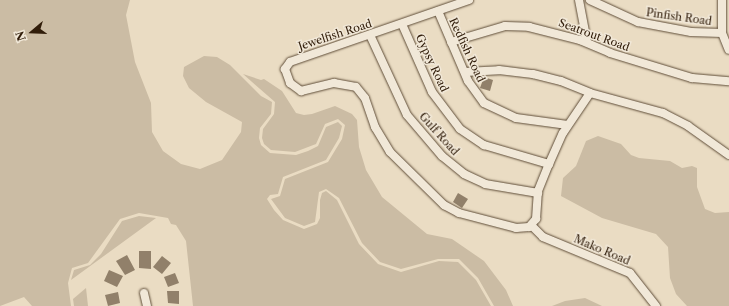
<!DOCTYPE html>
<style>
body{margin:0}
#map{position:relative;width:729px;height:306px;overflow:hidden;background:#eadcc3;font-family:"Libre Caslon Text",serif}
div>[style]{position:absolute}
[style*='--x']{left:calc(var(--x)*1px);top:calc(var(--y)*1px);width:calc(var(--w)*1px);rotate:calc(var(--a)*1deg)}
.green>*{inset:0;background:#cbbca4}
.building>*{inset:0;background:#91806a}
.roads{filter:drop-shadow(0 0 1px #5f4d38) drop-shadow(0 0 1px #5f4d38)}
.minor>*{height:8px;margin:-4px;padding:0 4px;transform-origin:4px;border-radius:4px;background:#f1e8d8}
span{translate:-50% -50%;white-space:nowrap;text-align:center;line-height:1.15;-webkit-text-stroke:3px #f1e8d8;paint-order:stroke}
.street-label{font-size:11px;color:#311d0a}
.north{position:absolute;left:12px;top:12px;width:40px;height:40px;-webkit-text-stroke:3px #f1e8d8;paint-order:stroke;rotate:251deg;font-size:11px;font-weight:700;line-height:16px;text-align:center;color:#311d0a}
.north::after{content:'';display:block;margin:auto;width:14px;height:18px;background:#311d0a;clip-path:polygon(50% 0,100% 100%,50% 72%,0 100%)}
</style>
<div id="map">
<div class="green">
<div style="clip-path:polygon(0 0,130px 0,126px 15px,135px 62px,151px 103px,152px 132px,163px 151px,181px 164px,200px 169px,222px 160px,241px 132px,242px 122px,206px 102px,189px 88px,183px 76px,184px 67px,204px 56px,217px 57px,230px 65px,261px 96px,272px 102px,271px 114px,260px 128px,259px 138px,261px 145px,270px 153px,296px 155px,308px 151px,318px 146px,326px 127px,338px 122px,342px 126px,339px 138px,326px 160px,283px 177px,278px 194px,270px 195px,267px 199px,274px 210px,283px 220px,304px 229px,317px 224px,320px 218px,320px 200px,322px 193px,326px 191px,337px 200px,359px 244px,378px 264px,401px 272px,439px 261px,458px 262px,476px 280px,491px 306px,193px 306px,186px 241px,176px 225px,171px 224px,168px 218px,139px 213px,120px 219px,88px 263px,72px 268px,68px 283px,71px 306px,32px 306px,24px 297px,0 306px)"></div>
<div style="clip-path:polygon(243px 74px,261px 80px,264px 79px,282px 91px,296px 113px,304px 115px,312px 114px,335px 106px,352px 114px,357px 120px,359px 147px,366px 170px,382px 197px,427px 234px,452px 239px,484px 261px,506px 290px,513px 306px,494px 306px,478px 278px,459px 259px,438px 259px,401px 269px,380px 262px,362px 243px,339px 198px,326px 189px,319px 192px,315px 222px,304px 226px,285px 218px,271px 199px,280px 196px,285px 179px,328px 162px,342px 139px,345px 125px,338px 119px,325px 124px,316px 144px,295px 152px,271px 150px,264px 144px,262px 138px,263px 129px,274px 114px,275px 102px)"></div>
<div style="clip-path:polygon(598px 136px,621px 144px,631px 155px,639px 158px,670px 161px,682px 168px,692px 166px,697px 168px,697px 187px,705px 209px,715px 213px,729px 212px,729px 306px,687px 306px,676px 294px,670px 278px,668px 247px,656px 234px,602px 218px,561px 196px,563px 178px,576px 166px,586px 141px)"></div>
<div style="clip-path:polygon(139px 216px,156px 218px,71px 280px,74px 270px,90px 265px,101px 254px,122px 221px)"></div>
<div style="clip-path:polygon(86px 288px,88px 306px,74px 306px,73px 299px)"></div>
<div style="clip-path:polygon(585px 298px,602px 306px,552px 306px,565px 301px)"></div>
</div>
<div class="building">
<div style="clip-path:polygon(484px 77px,493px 80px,490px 91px,480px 88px)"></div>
<div style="clip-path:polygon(458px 193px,468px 199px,462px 208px,453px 202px)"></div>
<div style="clip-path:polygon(139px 251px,151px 251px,151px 269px,139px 268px)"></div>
<div style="clip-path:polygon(127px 255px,135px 270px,125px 275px,116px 261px)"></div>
<div style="clip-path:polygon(162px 256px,171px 263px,162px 274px,153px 267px)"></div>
<div style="clip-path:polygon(109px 270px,123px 276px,117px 287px,104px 281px)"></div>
<div style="clip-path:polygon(175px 273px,179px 283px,168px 287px,164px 277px)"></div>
<div style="clip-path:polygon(167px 291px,179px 291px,179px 304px,168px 303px)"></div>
<div style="clip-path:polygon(118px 292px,120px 303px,108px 306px,105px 295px)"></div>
</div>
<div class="roads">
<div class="minor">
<div style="--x:469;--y:0;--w:189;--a:160.9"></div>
<div style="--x:290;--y:62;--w:9;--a:126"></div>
<div style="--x:285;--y:69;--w:15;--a:70"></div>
<div style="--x:290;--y:83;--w:14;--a:36"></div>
<div style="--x:301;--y:91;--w:34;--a:-14"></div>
<div style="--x:334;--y:83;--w:22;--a:10"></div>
<div style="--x:356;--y:87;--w:14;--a:51"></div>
<div style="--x:365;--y:98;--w:31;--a:71"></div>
<div style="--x:375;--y:127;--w:29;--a:59"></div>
<div style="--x:390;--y:152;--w:76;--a:44.5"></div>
<div style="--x:444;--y:205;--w:17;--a:28"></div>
<div style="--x:459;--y:213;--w:59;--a:14.7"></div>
<div style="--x:516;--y:228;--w:13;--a:-4"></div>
<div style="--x:529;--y:227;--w:11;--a:-49"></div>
<div style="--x:536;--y:219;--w:28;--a:-86"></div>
<div style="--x:538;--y:191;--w:29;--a:-68"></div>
<div style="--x:549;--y:164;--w:34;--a:-66"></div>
<div style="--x:563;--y:133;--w:48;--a:-56"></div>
<div style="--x:590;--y:93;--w:76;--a:15.3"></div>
<div style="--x:663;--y:113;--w:28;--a:27"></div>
<div style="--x:688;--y:126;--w:50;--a:35.3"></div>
<div style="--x:579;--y:0;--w:43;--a:79.2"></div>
<div style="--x:590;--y:0;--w:53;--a:24.6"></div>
<div style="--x:638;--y:22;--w:54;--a:10.7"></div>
<div style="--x:691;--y:32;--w:31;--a:2"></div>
<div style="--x:722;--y:0;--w:33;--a:90"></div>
<div style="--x:722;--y:33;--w:18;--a:68"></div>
<div style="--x:438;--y:11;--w:76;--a:66.8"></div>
<div style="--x:468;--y:81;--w:27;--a:54"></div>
<div style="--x:484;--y:103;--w:35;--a:25"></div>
<div style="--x:516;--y:118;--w:52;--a:7.7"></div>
<div style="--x:402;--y:24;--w:74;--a:66.2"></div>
<div style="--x:432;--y:92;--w:46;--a:52.9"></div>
<div style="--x:460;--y:129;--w:29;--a:34"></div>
<div style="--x:484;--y:145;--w:68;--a:16.3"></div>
<div style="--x:370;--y:35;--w:88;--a:65.2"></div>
<div style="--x:407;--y:115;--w:54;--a:49.5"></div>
<div style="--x:442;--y:156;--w:28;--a:39"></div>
<div style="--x:464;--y:174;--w:23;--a:25"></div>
<div style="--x:485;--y:184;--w:54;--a:9.6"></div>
<div style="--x:451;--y:42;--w:56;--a:-16.5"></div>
<div style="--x:505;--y:26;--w:24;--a:2"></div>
<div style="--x:529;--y:27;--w:53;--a:14.3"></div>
<div style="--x:580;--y:40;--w:33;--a:23"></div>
<div style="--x:610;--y:53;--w:86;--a:17"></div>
<div style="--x:692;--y:78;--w:37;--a:5"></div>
<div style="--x:465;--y:72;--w:34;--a:-3"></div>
<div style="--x:499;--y:70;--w:34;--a:7"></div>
<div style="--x:533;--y:74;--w:29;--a:14"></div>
<div style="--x:561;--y:81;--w:31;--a:22"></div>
<div style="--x:531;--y:225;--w:17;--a:45"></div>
<div style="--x:543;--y:237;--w:94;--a:22.5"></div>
<div style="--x:630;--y:273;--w:42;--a:51.8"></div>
<div style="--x:144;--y:293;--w:13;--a:77"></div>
</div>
</div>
<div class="street-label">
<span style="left:679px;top:17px;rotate:8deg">Pinfish Road</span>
<span style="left:335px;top:35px;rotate:-18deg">Jewelfish Road</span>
<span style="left:594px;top:35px;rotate:20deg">Seatrout Road</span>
<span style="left:467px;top:50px;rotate:65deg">Redfish Road</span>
<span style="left:432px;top:63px;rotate:65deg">Gypsy Road</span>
<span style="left:439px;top:134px;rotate:48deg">Gulf Road</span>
<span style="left:602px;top:250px;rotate:23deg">Mako Road</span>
</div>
<div class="north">N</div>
</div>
